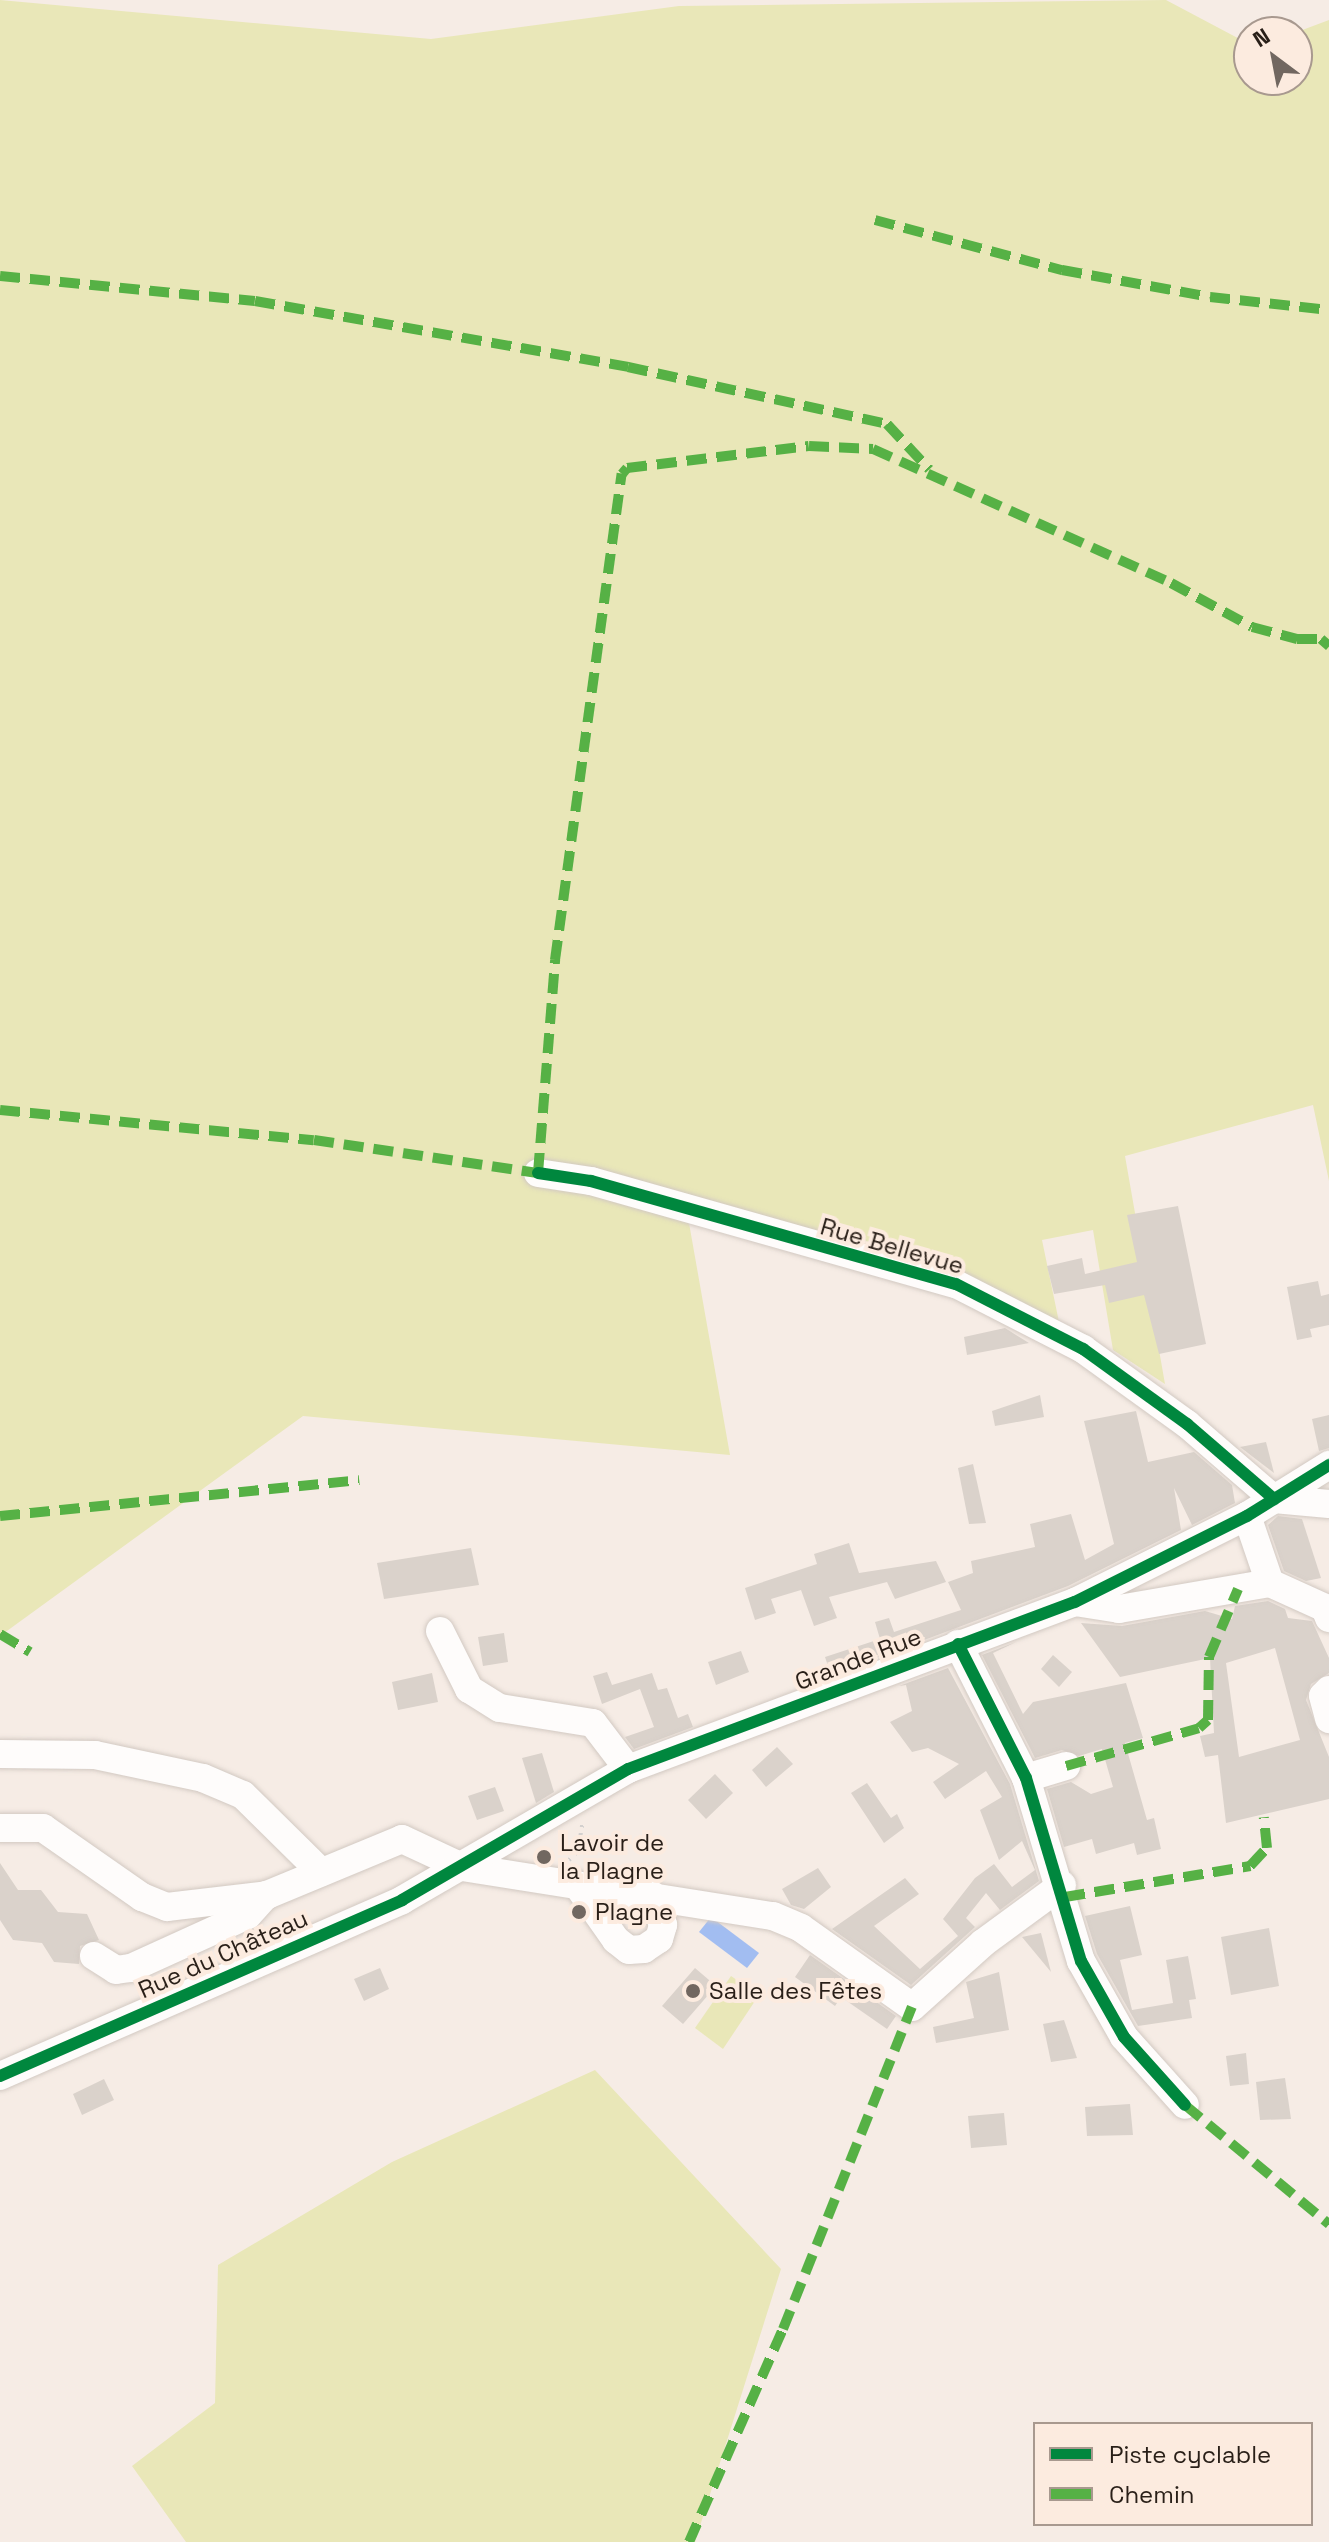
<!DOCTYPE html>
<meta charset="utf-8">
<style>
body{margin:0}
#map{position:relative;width:1329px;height:2542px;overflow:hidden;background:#f6ece5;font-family:"Space Grotesk",sans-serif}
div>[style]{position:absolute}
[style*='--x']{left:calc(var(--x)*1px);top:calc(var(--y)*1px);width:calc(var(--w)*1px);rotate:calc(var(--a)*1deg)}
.green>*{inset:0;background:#e9e7b8}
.water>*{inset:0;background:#a2bdf1}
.building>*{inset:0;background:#dad2cb}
.path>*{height:4px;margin-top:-2px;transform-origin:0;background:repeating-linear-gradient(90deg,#d3d0ce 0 2px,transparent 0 8px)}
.roads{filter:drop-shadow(0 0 2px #d2c9c2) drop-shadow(0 0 2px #d2c9c2)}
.minor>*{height:28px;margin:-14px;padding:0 14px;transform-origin:14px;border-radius:14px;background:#fefcfb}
.quiet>*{height:10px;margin-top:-5px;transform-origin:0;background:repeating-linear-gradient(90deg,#56b145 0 20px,transparent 0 30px)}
.cycleway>*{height:12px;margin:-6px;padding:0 6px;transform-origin:6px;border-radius:6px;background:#00873e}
.dots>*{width:22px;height:22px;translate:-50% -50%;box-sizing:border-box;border:4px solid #fcebdf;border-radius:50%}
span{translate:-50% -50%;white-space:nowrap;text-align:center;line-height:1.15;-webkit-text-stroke:8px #fcebdf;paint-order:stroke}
.street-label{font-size:24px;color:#291f18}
.poi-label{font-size:24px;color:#291f18}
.left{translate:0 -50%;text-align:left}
.legend{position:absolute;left:1033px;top:2422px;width:280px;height:104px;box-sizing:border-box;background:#fcebdf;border:2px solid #a8998f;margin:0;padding:10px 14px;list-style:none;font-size:24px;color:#291f18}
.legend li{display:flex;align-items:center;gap:16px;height:40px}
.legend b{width:40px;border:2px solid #a8998f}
.north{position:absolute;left:1233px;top:16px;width:80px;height:80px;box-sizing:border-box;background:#fcebdf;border:2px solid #a8998f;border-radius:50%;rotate:328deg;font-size:22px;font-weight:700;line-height:32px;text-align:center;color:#291f18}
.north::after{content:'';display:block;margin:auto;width:28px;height:36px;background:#716760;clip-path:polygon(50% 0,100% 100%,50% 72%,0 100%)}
</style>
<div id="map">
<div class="green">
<div style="clip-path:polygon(0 0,431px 39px,679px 6px,1166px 0,1249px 44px,1249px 80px,1297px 80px,1297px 32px,1329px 20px,1329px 1181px,1313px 1105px,1125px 1156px,1165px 1384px,1113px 1350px,1093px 1230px,1042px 1240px,1059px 1322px,689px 1223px,730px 1455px,303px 1416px,0 1636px)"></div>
<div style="clip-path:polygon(731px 1976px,759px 1995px,723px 2049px,695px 2028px)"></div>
<div style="clip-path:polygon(595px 2070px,781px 2269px,695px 2542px,186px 2542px,132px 2466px,215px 2403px,218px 2265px,392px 2162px)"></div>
</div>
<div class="water">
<div style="clip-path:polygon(711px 1917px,759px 1953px,747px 1968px,699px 1932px)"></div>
</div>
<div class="building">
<div style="clip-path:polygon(1178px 1206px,1206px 1344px,1159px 1354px,1144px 1295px,1109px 1303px,1105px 1285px,1054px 1294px,1047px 1266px,1082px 1258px,1085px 1274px,1137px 1262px,1127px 1215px)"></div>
<div style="clip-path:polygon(1318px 1281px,1321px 1296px,1329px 1294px,1329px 1325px,1310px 1329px,1312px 1337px,1297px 1340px,1287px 1287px)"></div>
<div style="clip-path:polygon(1005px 1328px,1029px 1343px,967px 1355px,964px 1337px)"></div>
<div style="clip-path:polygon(1040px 1395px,1044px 1417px,995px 1426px,992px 1411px)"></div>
<div style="clip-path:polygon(1136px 1411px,1148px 1462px,1194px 1452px,1232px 1485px,1235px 1503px,1192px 1525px,1174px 1488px,1181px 1530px,1068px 1586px,831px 1675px,825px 1657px,880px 1639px,875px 1622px,889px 1618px,894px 1632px,961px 1610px,948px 1582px,973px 1573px,971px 1561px,1035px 1547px,1030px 1524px,1071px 1514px,1085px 1560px,1114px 1544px,1084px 1421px)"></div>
<div style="clip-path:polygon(1329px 1415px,1329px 1448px,1319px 1451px,1312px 1419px)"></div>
<div style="clip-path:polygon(1266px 1442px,1274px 1473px,1240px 1447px)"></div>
<div style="clip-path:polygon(973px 1464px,986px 1523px,969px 1524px,958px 1468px)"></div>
<div style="clip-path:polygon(1278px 1516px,1302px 1519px,1321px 1578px,1306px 1581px,1284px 1571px,1268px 1525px)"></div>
<div style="clip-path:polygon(849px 1543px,859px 1573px,936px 1561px,946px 1582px,895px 1599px,887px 1582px,829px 1597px,837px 1618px,814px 1626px,801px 1590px,771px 1599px,776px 1613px,755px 1620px,745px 1588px,817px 1564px,814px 1554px)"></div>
<div style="clip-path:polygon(471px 1548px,479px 1585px,384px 1599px,377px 1563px)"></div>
<div style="clip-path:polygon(evenodd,1268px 1601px,1285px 1609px,1288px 1618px,1312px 1621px,1329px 1658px,1329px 1673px,1311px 1684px,1306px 1700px,1329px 1757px,1329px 1799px,1226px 1823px,1218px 1755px,1205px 1757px,1200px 1736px,1214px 1733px,1210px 1658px,1120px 1677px,1081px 1623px,1122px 1626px,1205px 1611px,1232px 1619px,1235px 1606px,1268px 1601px,1275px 1648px,1300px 1740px,1239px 1757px,1226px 1663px,1275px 1648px)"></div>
<div style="clip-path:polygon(504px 1633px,508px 1662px,483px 1666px,478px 1637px)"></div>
<div style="clip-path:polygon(1016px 1642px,993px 1653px,1023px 1714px,1033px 1702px,1126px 1683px,1143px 1738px,1125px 1743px,1147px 1820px,1154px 1818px,1161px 1849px,1137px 1855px,1134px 1843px,1096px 1854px,1092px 1839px,1064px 1847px,1047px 1789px,1071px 1782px,1091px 1794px,1113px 1787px,1102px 1749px,1079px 1756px,1062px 1750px,1035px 1758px,982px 1655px)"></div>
<div style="clip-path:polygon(741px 1651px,749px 1672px,716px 1685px,708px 1662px)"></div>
<div style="clip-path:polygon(1053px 1655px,1072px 1672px,1059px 1687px,1041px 1669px)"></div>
<div style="clip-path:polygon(948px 1668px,1010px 1784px,1039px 1881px,1000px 1910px,986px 1893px,966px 1918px,975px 1927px,911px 1985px,832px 1929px,905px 1878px,919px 1894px,874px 1926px,920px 1969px,958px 1936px,943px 1919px,975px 1878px,994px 1864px,1012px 1887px,1035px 1870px,1022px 1841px,999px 1860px,980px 1810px,1002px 1797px,986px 1771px,945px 1799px,933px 1782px,959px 1764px,928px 1748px,912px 1752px,890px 1722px,912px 1711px,906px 1685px,899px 1686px)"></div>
<div style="clip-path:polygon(607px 1672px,612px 1685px,652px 1673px,658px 1690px,667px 1688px,678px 1718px,688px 1714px,693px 1727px,634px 1749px,625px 1737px,654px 1727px,640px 1689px,602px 1704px,593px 1676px)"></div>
<div style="clip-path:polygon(432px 1673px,438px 1702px,398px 1710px,392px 1682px)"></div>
<div style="clip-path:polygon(777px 1747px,793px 1764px,766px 1787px,752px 1770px)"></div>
<div style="clip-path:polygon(542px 1753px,554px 1792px,536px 1803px,522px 1758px)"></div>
<div style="clip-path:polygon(715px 1774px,733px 1793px,706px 1819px,688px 1800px)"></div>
<div style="clip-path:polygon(867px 1783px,891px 1818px,897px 1814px,904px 1828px,884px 1843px,851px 1793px)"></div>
<div style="clip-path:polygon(495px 1787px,504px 1811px,477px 1820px,468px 1796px)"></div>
<div style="clip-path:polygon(0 1863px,18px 1890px,41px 1890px,58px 1912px,87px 1914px,99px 1940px,80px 1946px,79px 1964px,54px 1962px,42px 1943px,13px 1940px,0 1920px)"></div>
<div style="clip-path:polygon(818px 1868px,831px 1887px,804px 1909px,791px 1905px,782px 1889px)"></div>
<div style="clip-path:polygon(1130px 1906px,1142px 1955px,1120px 1960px,1132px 2010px,1173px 2003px,1166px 1960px,1188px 1956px,1196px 1999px,1189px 2000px,1192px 2018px,1138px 2026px,1097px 1954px,1085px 1916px)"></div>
<div style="clip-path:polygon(1269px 1928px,1279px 1986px,1231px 1995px,1221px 1937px)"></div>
<div style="clip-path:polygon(1041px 1933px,1051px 1972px,1022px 1937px)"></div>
<div style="clip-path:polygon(810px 1955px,896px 2016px,887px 2029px,841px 1997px,835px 2006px,795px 1977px)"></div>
<div style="clip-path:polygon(380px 1968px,389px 1989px,364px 2001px,354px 1979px)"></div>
<div style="clip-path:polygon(695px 1968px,716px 1986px,683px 2024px,662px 2006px)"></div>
<div style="clip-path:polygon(999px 1972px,1009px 2030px,936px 2043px,933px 2027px,974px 2018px,966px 1982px)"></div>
<div style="clip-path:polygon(1064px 2020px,1077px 2058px,1051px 2062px,1043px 2024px)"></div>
<div style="clip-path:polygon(1246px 2053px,1249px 2084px,1230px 2086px,1226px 2056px)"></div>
<div style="clip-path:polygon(1285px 2078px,1291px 2119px,1260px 2120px,1256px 2082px)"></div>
<div style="clip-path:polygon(104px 2079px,114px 2100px,82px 2115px,73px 2094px)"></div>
<div style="clip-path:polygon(1130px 2104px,1133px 2135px,1087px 2136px,1085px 2107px)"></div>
<div style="clip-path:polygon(1004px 2113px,1007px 2145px,971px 2148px,968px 2116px)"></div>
</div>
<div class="path">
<div style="--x:569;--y:1860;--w:13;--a:-45"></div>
<div style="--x:578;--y:1851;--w:30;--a:-81"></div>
</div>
<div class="roads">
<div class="minor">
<div style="--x:538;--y:1173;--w:54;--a:8.6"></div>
<div style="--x:591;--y:1181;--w:379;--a:15.8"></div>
<div style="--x:956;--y:1284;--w:143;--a:27.1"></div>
<div style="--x:1083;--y:1349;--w:128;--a:35.8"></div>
<div style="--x:1187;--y:1424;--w:115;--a:40.8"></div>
<div style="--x:1274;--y:1499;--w:55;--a:5.2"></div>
<div style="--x:1247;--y:1516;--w:71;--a:71.1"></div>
<div style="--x:1270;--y:1583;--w:60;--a:24.4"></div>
<div style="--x:1325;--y:1608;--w:11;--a:68"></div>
<div style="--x:1075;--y:1602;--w:45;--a:9"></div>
<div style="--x:1119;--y:1609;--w:153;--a:-9.8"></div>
<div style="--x:440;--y:1631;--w:65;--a:63.4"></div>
<div style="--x:469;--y:1689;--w:36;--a:32"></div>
<div style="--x:500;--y:1708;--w:94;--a:9.2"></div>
<div style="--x:593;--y:1723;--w:58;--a:52.7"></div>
<div style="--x:958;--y:1644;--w:150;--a:63.1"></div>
<div style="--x:1026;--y:1778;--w:191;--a:73.3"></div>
<div style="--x:1081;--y:1961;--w:87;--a:60.5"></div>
<div style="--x:1124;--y:2037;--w:91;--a:48.1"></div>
<div style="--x:1329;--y:1690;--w:8;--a:135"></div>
<div style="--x:1323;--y:1696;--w:24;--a:75"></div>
<div style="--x:0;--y:1754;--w:95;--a:0.6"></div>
<div style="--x:95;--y:1755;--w:110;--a:12"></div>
<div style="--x:203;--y:1778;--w:43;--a:23"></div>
<div style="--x:243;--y:1795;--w:110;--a:44.6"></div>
<div style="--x:1026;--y:1778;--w:42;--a:-16.7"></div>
<div style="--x:0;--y:1828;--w:43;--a:0"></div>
<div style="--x:43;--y:1828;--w:121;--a:34.9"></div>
<div style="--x:142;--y:1897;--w:27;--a:22"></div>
<div style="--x:167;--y:1907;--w:101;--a:-6.8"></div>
<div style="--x:267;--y:1895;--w:146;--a:-22.5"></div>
<div style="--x:402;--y:1839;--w:66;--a:25"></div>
<div style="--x:462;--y:1867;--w:315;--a:9"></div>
<div style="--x:773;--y:1916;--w:30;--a:23"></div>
<div style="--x:801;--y:1928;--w:136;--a:35.4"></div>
<div style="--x:912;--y:2007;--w:96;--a:-42"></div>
<div style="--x:983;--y:1943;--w:98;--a:-36.3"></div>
<div style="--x:578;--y:1886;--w:66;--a:54.9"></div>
<div style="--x:616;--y:1940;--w:16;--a:38"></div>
<div style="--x:629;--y:1950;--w:15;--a:-4"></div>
<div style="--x:644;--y:1949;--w:18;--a:-34"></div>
<div style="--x:659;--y:1939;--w:15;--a:-74"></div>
<div style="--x:663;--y:1925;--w:32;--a:-110"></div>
<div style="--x:94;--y:1956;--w:26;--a:32"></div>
<div style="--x:116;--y:1970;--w:15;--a:-8"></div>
<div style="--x:131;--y:1968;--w:128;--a:-24.4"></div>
<div style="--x:248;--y:1915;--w:27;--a:-48"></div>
<div style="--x:0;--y:2076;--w:439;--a:-23.6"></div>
<div style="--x:402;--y:1900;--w:261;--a:-30.1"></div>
<div style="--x:628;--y:1769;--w:477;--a:-20.5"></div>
<div style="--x:1075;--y:1602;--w:192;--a:-26.6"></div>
<div style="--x:1247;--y:1516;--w:97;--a:-31.9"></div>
</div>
</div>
<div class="quiet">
<div style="--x:875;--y:220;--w:194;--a:15"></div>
<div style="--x:1062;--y:270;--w:150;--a:10.3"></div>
<div style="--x:1210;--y:297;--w:120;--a:6.2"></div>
<div style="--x:0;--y:276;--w:256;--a:5.6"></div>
<div style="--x:255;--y:301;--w:379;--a:10"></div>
<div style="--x:628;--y:367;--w:265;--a:12.4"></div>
<div style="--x:887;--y:424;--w:62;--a:47"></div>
<div style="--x:0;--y:1110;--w:315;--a:5.5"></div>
<div style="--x:314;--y:1140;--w:226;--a:8.4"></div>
<div style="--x:538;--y:1173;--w:214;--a:-85.4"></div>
<div style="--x:555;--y:960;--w:491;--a:-82.2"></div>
<div style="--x:622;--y:474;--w:8;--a:-50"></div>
<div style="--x:627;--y:468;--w:183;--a:-6.9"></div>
<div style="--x:809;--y:446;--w:64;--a:2.7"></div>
<div style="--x:873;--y:449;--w:327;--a:24.2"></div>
<div style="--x:1171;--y:583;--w:92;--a:28.5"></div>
<div style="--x:1252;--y:627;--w:47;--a:14.9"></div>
<div style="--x:1297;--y:639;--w:24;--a:0"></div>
<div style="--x:1321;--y:639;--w:11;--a:41"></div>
<div style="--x:0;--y:1516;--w:361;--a:-5.7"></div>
<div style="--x:0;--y:1634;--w:35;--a:31"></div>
<div style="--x:1066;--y:1766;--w:138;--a:-15.9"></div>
<div style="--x:1199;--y:1728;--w:12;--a:-42"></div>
<div style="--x:1208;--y:1720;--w:63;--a:-89.1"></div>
<div style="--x:1209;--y:1657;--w:74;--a:-66.9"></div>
<div style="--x:1065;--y:1897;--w:188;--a:-9.5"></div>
<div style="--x:1250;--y:1866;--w:25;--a:-47"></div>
<div style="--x:1267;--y:1848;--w:31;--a:-96"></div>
<div style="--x:1185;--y:2105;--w:187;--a:39.6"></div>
<div style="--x:689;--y:2542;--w:233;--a:-66.2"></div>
<div style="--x:783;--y:2329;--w:347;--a:-68.2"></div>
</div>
<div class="cycleway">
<div style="--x:538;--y:1173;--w:54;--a:8.6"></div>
<div style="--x:591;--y:1181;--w:379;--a:15.8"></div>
<div style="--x:956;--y:1284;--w:143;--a:27.1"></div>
<div style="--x:1083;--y:1349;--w:128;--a:35.8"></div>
<div style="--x:1187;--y:1424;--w:115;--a:40.8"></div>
<div style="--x:958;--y:1644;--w:150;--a:63.1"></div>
<div style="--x:1026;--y:1778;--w:191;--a:73.3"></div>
<div style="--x:1081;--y:1961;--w:87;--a:60.5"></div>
<div style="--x:1124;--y:2037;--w:91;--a:48.1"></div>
<div style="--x:0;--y:2076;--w:439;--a:-23.6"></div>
<div style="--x:402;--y:1900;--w:261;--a:-30.1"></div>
<div style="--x:628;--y:1769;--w:477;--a:-20.5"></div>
<div style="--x:1075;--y:1602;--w:192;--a:-26.6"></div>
<div style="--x:1247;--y:1516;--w:97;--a:-31.9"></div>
</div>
<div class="dots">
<div style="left:544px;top:1857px;background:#716760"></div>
<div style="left:579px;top:1912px;background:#716760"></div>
<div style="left:693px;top:1991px;background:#716760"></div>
</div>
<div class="street-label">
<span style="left:892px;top:1246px;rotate:16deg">Rue Bellevue</span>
<span style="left:858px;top:1659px;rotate:-21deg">Grande Rue</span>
<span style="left:223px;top:1954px;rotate:-24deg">Rue du Château</span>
</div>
<div class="poi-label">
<span class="left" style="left:560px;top:1857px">Lavoir de<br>la Plagne</span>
<span class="left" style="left:595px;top:1912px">Plagne</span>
<span class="left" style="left:709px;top:1991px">Salle des Fêtes</span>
</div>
<ul class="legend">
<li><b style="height:10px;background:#00873e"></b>Piste cyclable</li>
<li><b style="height:10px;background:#56b145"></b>Chemin</li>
</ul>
<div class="north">N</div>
</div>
